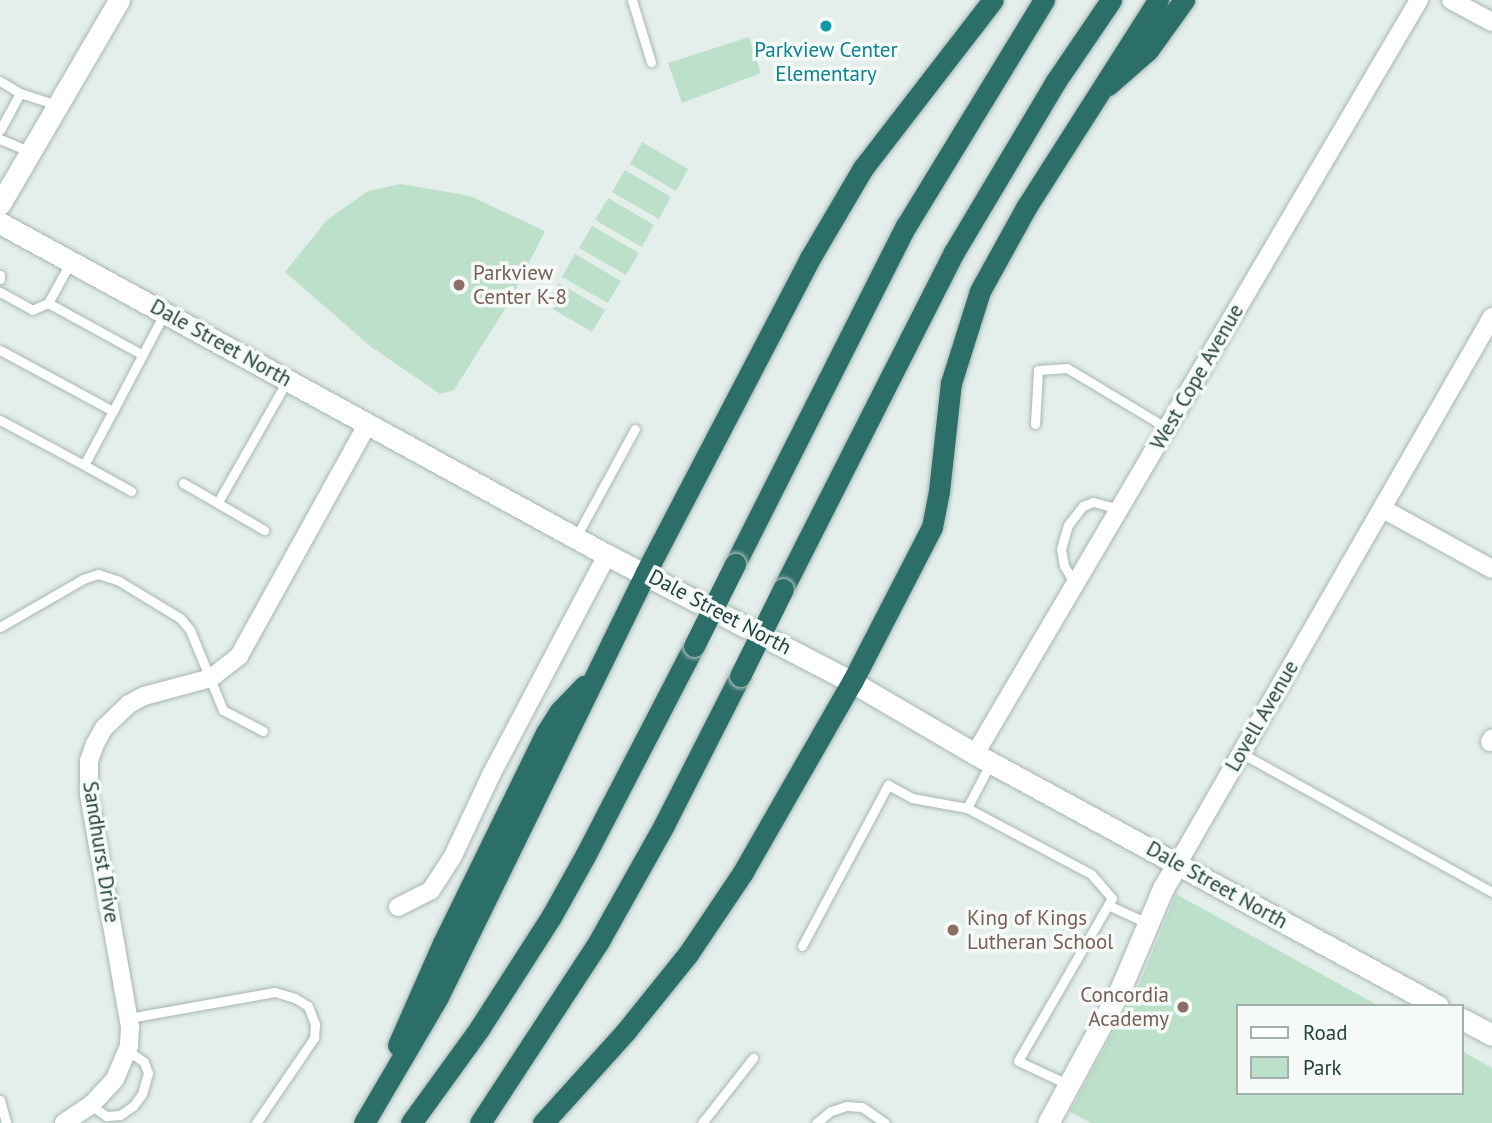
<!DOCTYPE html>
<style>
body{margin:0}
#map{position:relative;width:1492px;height:1123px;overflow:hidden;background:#e4eeeb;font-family:"PT Sans",sans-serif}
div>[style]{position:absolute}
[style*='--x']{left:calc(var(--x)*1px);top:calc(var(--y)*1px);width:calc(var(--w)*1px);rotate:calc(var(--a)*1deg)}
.green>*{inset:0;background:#bce0c9}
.roads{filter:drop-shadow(0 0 2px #a6b7b3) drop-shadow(0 0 2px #a6b7b3)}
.lane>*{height:9px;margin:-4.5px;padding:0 4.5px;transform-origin:4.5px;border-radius:4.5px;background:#fff}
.street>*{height:18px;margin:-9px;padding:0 9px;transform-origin:9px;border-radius:9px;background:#fff}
.secondary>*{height:21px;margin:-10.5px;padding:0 10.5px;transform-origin:10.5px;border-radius:10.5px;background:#fff}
.highway>*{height:21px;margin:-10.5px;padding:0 10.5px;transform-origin:10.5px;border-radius:10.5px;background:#2c6f68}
.bridges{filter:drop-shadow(0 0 2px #c1cac8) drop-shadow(0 0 2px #c1cac8)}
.highway-bridge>*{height:21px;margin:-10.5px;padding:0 10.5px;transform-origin:10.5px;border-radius:10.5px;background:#2c6f68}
.dots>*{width:19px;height:19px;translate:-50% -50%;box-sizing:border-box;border:4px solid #f5faf8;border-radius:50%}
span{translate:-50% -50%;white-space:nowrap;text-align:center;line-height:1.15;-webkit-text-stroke:7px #f5faf8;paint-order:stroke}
.culture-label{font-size:21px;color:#0d838f}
.education-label{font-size:21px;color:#785e54}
.left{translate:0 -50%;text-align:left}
.right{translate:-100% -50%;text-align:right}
.street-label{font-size:21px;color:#22413c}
.legend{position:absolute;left:1236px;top:1004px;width:228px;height:91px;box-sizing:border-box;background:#f5faf8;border:2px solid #a1b0ad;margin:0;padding:9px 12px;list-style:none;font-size:21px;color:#22413c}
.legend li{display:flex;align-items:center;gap:14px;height:35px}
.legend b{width:35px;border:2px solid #a1b0ad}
</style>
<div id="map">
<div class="green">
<div style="clip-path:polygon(749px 37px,761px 73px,682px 103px,668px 63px)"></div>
<div style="clip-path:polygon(642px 142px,688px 169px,676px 191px,630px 164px)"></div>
<div style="clip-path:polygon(625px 170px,671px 197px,659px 219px,612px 192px)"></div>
<div style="clip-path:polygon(401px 184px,470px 196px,545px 231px,508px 304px,454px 390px,440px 394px,370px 346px,285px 272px,327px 220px,368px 191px)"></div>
<div style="clip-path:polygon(608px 198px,654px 225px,642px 247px,595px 220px)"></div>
<div style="clip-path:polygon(592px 226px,639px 253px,626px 275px,579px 248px)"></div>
<div style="clip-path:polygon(575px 254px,621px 281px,608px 303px,562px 277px)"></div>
<div style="clip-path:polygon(559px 283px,605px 310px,592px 332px,546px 305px)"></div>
<div style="clip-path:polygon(1176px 894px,1379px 1006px,1238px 1006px,1238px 1093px,1462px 1093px,1462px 1051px,1492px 1068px,1492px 1123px,1091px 1123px,1070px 1112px,1140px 982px)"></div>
</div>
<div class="roads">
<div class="lane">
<div style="--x:632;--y:0;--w:65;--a:73"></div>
<div style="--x:0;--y:81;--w:23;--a:31"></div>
<div style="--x:20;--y:93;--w:38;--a:18"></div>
<div style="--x:0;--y:130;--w:42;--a:-61.6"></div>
<div style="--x:0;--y:139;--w:33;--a:23"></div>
<div style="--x:70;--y:263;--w:46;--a:118.8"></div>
<div style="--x:48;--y:303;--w:108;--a:28.7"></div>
<div style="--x:0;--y:275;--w:4;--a:90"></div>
<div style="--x:0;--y:292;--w:37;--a:29"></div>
<div style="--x:32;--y:310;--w:17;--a:-24"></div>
<div style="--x:0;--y:350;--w:128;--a:28.4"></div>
<div style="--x:113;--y:411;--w:110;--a:-62.3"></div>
<div style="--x:0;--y:420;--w:95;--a:28.2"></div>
<div style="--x:84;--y:465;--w:61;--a:-61.8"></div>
<div style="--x:1035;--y:424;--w:54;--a:-86.8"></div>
<div style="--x:1038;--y:370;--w:29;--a:-4"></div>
<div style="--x:1067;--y:368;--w:117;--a:31"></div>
<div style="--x:84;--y:465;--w:54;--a:29"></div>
<div style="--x:183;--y:483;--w:94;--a:30.1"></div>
<div style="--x:218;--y:502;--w:139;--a:-60.3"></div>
<div style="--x:576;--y:537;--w:123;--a:-61.4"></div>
<div style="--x:1075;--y:584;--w:21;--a:-121"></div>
<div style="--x:1064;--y:566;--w:17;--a:-100"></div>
<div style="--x:1061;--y:549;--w:25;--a:-74"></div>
<div style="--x:1068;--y:525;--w:24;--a:-52"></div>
<div style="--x:1083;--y:506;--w:11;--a:-22"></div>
<div style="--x:1093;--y:502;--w:28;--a:15"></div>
<div style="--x:0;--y:627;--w:96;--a:-30"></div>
<div style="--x:83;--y:579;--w:16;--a:-18"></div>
<div style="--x:98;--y:574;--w:22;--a:18"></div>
<div style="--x:119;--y:581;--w:71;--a:31.2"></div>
<div style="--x:180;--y:618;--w:16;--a:50"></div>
<div style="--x:190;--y:630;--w:87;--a:67.6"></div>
<div style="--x:223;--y:710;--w:45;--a:27.7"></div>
<div style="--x:1241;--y:753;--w:287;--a:29"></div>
<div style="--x:967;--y:808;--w:50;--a:-62.4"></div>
<div style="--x:1108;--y:905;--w:43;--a:24.8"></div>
<div style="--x:802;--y:946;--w:183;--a:-61.9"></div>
<div style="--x:888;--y:785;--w:27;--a:28"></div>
<div style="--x:912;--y:798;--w:56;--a:10.3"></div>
<div style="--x:967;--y:808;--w:140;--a:28"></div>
<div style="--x:1091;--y:874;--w:32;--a:49"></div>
<div style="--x:1112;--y:898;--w:188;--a:120"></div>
<div style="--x:1018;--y:1061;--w:54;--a:25.1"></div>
<div style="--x:129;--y:1018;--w:148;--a:-10.1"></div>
<div style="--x:275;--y:992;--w:21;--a:17"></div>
<div style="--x:295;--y:998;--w:15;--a:32"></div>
<div style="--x:308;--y:1006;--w:19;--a:69"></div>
<div style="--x:315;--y:1024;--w:14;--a:94"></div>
<div style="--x:314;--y:1038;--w:103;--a:124.3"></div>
<div style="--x:0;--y:1100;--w:24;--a:75"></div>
<div style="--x:91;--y:1105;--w:19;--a:36"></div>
<div style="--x:106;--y:1116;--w:14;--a:-4"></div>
<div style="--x:120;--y:1115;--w:16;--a:-35"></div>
<div style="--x:133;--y:1106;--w:15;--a:-53"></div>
<div style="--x:142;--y:1094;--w:22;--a:-74"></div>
<div style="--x:148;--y:1073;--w:12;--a:-110"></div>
<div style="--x:144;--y:1062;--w:21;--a:-145"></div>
<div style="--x:702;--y:1123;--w:83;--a:-51.9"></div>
<div style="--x:816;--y:1123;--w:19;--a:-39"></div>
<div style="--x:831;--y:1111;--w:16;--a:-18"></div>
<div style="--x:846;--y:1106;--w:16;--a:4"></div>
<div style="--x:862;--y:1107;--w:28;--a:35"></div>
</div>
<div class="street">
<div style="--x:1451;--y:0;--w:47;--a:28.2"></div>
<div style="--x:1383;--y:509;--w:124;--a:28.8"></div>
<div style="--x:1490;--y:742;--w:4;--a:-63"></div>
<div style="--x:975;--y:754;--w:875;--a:-59.51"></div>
<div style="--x:1178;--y:863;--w:630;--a:-60.1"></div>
<div style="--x:398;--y:907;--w:37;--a:-27"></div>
<div style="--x:431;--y:890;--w:38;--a:-57"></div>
<div style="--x:452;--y:858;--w:94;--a:-64.8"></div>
<div style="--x:492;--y:773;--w:246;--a:-62.2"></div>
<div style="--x:64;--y:1123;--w:34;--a:-34"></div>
<div style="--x:92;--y:1104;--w:34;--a:-47"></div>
<div style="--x:115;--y:1079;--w:36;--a:-67"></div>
<div style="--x:129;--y:1046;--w:19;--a:-87"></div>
<div style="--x:130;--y:1027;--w:236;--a:-100"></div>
<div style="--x:89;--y:795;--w:34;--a:-90"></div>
<div style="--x:89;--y:761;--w:18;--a:-71"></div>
<div style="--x:95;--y:744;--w:18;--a:-61"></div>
<div style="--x:104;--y:728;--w:35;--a:-44"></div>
<div style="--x:129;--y:704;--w:17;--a:-28"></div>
<div style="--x:144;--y:696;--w:69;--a:-15"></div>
<div style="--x:211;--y:678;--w:36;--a:-38"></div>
<div style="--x:239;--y:656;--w:266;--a:-61"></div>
</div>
<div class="secondary">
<div style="--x:0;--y:204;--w:236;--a:-59.7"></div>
<div style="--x:0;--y:223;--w:692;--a:28.68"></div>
<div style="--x:607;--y:555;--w:276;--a:27.4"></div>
<div style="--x:852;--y:682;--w:143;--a:30.3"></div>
<div style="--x:975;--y:754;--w:527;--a:28.56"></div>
<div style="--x:1462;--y:1019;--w:34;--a:28"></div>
<div style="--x:1048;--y:1123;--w:151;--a:-61.6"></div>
<div style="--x:1120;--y:990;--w:111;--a:-67.1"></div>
<div style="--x:1163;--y:888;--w:29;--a:-59"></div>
</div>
<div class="highway">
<div style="--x:1108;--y:85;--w:53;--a:-41.2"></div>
<div style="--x:1148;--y:50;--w:62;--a:-54.2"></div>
<div style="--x:735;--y:564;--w:379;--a:-63.2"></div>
<div style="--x:906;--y:226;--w:265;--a:-58.6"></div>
<div style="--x:783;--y:589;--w:378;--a:-63.1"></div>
<div style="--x:954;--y:252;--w:199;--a:-59.2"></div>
<div style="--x:1056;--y:81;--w:98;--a:-55.8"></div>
<div style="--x:398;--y:1045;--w:111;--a:-66.2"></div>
<div style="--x:443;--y:943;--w:234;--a:-63.9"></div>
<div style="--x:546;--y:733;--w:26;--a:-58"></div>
<div style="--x:560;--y:711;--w:35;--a:-46"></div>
<div style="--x:364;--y:1123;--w:146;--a:-59.6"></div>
<div style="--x:438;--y:997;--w:473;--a:-63.9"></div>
<div style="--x:646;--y:572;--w:354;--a:-62.4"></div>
<div style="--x:810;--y:258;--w:104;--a:-59.5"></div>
<div style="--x:863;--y:168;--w:212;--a:-52.3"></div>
<div style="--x:411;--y:1123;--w:116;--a:-54.1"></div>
<div style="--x:479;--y:1029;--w:133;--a:-57.3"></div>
<div style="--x:551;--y:917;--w:70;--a:-60.9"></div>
<div style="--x:585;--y:856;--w:237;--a:-62.6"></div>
<div style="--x:480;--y:1123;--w:217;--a:-56.8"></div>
<div style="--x:599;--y:941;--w:133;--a:-60.7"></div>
<div style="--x:664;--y:825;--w:167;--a:-63"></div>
<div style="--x:543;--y:1123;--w:124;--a:-47.9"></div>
<div style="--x:626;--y:1031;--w:99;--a:-51.2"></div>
<div style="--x:688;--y:954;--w:99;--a:-56.1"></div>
<div style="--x:743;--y:872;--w:219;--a:-60.2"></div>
<div style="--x:852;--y:682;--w:174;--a:-62.7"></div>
<div style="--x:932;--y:527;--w:37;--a:-79"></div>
<div style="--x:939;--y:491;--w:109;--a:-83.7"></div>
<div style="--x:951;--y:383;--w:96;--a:-72.5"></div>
<div style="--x:980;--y:291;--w:97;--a:-61.1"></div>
<div style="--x:1027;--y:206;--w:244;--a:-57.5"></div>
</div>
</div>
<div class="bridges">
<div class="highway-bridge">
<div style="--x:694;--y:646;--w:92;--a:-63.4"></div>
<div style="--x:740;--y:676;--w:97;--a:-63.7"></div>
</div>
</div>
<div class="dots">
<div style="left:826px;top:26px;background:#0f9aa8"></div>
<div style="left:459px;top:285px;background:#8d6e63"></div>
<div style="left:953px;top:930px;background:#8d6e63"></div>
<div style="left:1183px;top:1007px;background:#8d6e63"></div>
</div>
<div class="culture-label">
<span style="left:826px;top:62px">Parkview Center<br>Elementary</span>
</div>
<div class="education-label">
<span class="left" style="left:473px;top:285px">Parkview<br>Center K-8</span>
<span class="left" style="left:967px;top:930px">King of Kings<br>Lutheran School</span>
<span class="right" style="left:1169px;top:1007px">Concordia<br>Academy</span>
</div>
<div class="street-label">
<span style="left:221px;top:343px;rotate:29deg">Dale Street North</span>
<span style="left:1197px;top:377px;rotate:-60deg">West Cope Avenue</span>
<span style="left:720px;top:612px;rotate:28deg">Dale Street North</span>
<span style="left:1262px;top:716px;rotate:-60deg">Lovell Avenue</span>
<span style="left:101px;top:852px;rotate:81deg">Sandhurst Drive</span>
<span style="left:1217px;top:885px;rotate:29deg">Dale Street North</span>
</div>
<ul class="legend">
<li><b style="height:9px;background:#fff"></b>Road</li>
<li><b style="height:19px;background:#bce0c9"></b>Park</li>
</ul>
</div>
